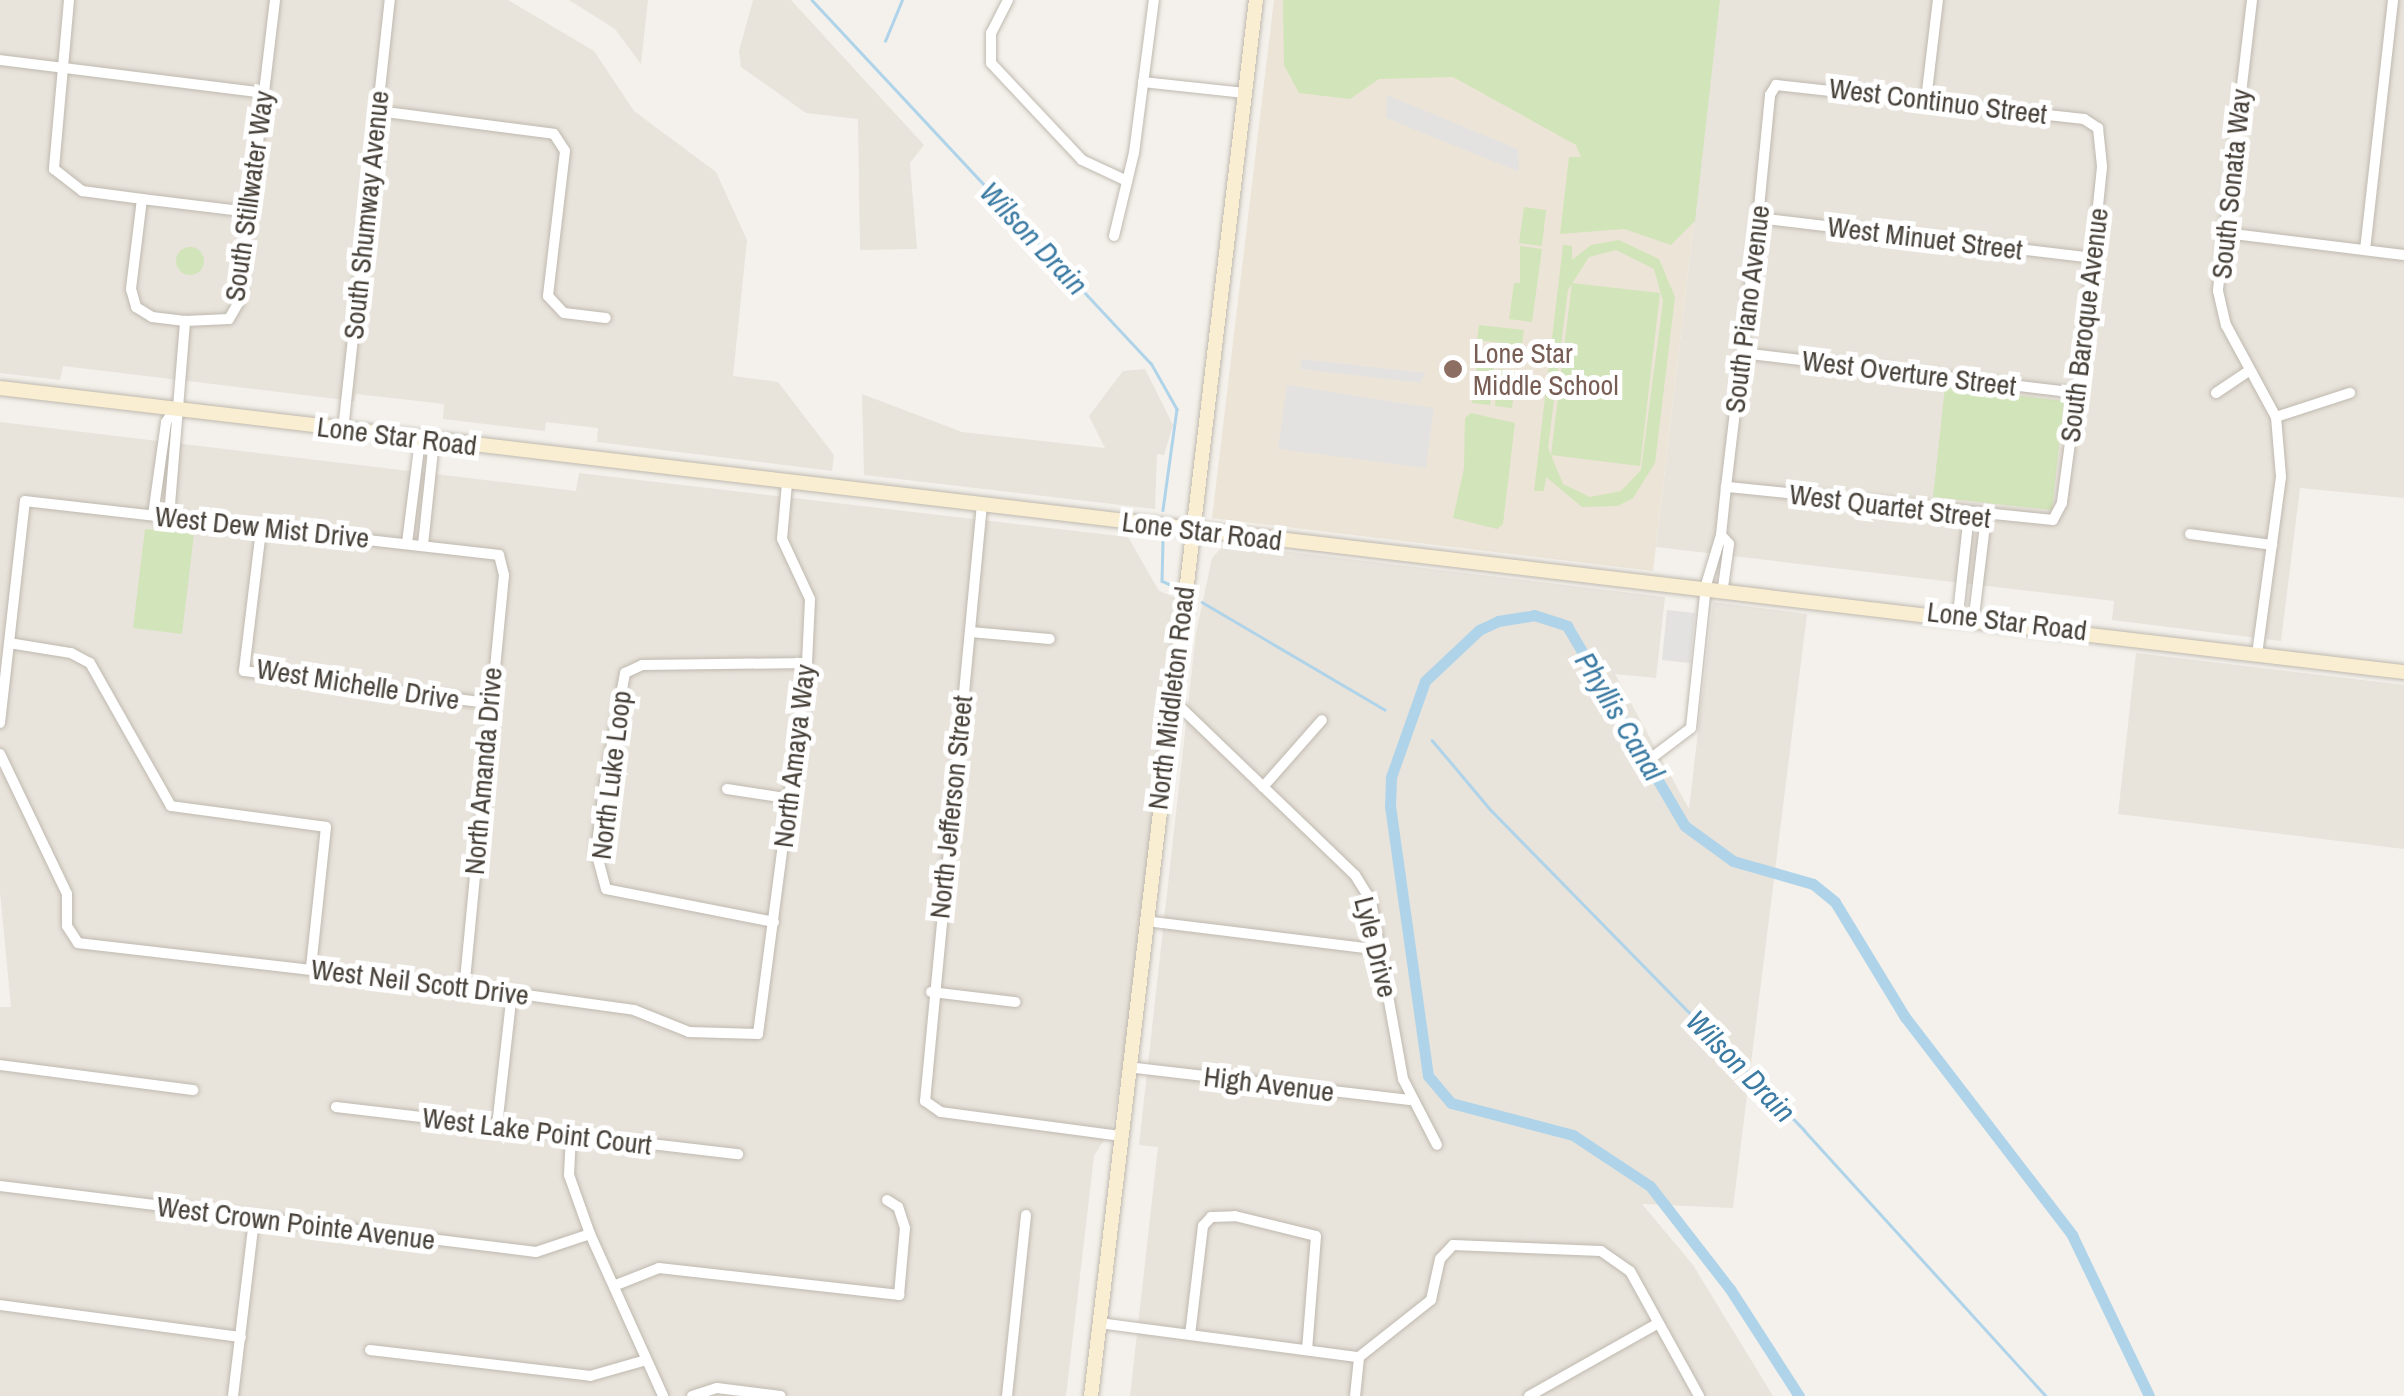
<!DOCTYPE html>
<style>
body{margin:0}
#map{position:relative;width:2404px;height:1396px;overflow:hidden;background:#f4f1ec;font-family:"Archivo Narrow",sans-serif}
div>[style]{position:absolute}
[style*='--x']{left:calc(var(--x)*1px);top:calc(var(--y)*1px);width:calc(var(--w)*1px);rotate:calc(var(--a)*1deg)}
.residential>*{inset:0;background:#e8e3db}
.education>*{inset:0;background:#ece5d7}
.green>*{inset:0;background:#d2e4b9}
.round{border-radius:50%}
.parking>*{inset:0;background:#e4e2e0}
.stream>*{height:2.5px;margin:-1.25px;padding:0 1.25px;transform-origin:1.25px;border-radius:1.25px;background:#afd4ea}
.canal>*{height:11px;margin:-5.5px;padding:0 5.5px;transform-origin:5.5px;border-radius:5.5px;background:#afd4ea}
.roads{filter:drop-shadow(0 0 2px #bfb9af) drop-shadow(0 0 2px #bfb9af)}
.street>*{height:10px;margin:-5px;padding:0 5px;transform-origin:5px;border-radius:5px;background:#fff}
.secondary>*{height:14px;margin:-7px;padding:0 7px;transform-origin:7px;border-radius:7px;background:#f9eed1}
.dots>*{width:28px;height:28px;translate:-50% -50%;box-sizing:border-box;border:5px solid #fff;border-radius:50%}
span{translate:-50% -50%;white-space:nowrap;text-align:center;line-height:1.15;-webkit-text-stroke:10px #fff;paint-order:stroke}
.street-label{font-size:28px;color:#48423a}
.education-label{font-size:28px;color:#785e54}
.left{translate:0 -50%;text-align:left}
.water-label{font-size:30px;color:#3b7aa2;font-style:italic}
</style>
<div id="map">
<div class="residential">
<div style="clip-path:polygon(0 0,508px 0,594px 51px,634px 111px,716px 172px,747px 240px,733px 376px,778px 382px,834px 455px,832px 471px,597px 442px,598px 428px,546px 422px,545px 431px,443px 419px,444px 404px,356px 394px,354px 401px,63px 366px,60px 380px,0 373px)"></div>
<div style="clip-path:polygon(569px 0,648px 0,641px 64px,615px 29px)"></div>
<div style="clip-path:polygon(753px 0,791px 0,924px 145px,910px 163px,917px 249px,860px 250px,858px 119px,806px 113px,741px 67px,739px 51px)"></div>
<div style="clip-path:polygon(1720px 0,2404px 0,2404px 498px,2300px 488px,2281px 641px,2112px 620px,2114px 601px,1656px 547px)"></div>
<div style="clip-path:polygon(1145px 369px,1173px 425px,1164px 455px,1157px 454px,1155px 509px,864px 475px,862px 394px,962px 432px,1105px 448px,1089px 416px,1123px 371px)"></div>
<div style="clip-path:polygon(0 422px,576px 491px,579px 473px,1128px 537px,1159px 591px,1177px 598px,1126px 1048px,1112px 1127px,1094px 1156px,1066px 1396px,0 1396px,0 1007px,11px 1007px,0 892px)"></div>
<div style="clip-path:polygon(1225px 544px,1665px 597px,1656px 678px,1615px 674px,1689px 809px,1713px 602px,1807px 614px,1733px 1208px,1642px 1204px,1693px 1265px,1773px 1396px,1130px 1396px,1158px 1147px,1139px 1145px,1196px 633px,1212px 558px)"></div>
<div style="clip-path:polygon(2136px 653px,2404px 685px,2404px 849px,2118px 814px)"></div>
</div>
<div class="education">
<div style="clip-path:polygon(1274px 0,1720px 0,1653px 571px,1212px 518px)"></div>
</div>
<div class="green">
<div style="clip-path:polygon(1283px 0,1720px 0,1695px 221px,1671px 245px,1624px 229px,1560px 234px,1569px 157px,1581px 157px,1576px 145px,1453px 77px,1379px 79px,1350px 99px,1299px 93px,1284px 65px)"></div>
<div style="clip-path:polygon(1524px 207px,1546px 210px,1542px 246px,1519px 243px)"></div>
<div style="clip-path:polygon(evenodd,1619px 240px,1659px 259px,1675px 297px,1655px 463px,1633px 498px,1618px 506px,1582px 507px,1546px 477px,1544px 491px,1534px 491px,1563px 245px,1572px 246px,1572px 260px,1591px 245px,1619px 240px,1616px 250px,1654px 269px,1663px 301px,1641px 470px,1621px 491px,1590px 497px,1563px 484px,1548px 448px,1568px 290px,1589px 257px,1616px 250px)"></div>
<div style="clip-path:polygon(1520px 246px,1542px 249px,1532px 322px,1509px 319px,1514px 283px,1520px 283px)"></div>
<div class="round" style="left:176px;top:247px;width:28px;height:28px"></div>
<div style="clip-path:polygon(1572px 283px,1660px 293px,1640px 466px,1551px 455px)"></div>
<div style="clip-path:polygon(1479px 325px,1524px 330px,1522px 345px,1477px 340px)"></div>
<div style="clip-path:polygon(1477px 366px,1494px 368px,1490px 405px,1472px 403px)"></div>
<div style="clip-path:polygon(1499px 369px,1516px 371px,1512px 408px,1495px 406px)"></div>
<div style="clip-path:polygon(1945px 387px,2064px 401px,2052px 510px,1933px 497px)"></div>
<div style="clip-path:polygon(1471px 413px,1515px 423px,1503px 524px,1497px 529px,1453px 518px,1464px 468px,1465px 418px)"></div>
<div style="clip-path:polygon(145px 529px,194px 534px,182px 634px,133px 628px)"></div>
</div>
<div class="parking">
<div style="clip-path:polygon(1387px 95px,1518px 149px,1519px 172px,1386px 118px)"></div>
<div style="clip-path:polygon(1301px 359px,1426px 373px,1420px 383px,1300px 369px)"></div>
<div style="clip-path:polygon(1287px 385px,1434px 408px,1426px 468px,1278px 449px)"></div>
<div style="clip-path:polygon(1667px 610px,1695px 613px,1690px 663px,1662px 660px)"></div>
</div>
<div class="stream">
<div style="--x:812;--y:0;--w:497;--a:47"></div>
<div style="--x:1151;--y:363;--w:53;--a:60.5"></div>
<div style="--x:1177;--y:409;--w:102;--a:97.9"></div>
<div style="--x:885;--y:41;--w:44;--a:-67.5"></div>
<div style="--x:1163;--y:541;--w:40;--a:91.4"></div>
<div style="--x:1162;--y:581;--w:13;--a:23"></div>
<div style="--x:1202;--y:602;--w:212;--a:30.5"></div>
<div style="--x:1432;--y:740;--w:92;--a:49.9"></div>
<div style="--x:1491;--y:810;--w:448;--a:45.6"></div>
<div style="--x:1804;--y:1130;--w:360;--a:47.7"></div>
</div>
<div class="canal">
<div style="--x:1799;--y:1396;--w:127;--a:-122.8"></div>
<div style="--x:1730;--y:1289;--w:130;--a:-127.8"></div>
<div style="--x:1650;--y:1186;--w:92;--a:-146.5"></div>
<div style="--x:1573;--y:1135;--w:126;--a:-165.3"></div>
<div style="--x:1451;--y:1103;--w:35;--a:-130"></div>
<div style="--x:1428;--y:1076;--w:272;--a:-98"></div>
<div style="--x:1390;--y:807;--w:30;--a:-88"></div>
<div style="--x:1391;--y:777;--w:102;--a:-70.5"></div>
<div style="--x:1425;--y:681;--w:74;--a:-43.4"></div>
<div style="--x:1479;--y:630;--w:21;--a:-25"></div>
<div style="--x:1498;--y:621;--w:36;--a:-9"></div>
<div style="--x:1534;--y:615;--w:35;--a:18"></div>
<div style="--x:1567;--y:626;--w:232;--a:59.5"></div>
<div style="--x:1685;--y:826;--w:59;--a:36.1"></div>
<div style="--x:1733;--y:861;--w:83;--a:16"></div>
<div style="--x:1813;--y:884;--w:28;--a:39"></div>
<div style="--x:1835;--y:902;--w:135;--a:58.7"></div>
<div style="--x:1905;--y:1017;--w:275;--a:52.5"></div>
<div style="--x:2072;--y:1235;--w:178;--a:64.4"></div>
</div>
<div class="roads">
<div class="street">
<div style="--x:69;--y:0;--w:170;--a:95.1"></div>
<div style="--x:54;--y:169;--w:36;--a:38"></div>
<div style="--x:82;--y:191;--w:61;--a:7.6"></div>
<div style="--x:142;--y:199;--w:91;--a:97"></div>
<div style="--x:131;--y:289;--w:19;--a:74"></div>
<div style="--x:136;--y:307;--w:19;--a:32"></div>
<div style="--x:152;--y:317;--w:33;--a:7"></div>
<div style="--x:1008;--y:0;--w:37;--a:117"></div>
<div style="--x:991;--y:33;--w:30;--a:90"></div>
<div style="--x:991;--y:63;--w:133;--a:46.8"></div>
<div style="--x:1082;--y:160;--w:50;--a:25"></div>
<div style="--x:2252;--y:0;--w:293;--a:96.7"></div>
<div style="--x:2218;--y:291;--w:35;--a:77"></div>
<div style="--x:2226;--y:325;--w:105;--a:61.5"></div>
<div style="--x:2276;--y:417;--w:60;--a:85.2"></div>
<div style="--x:2281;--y:477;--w:179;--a:97.7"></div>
<div style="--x:0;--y:60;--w:266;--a:7.1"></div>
<div style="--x:1143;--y:82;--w:102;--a:6.2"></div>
<div style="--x:1926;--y:100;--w:101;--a:-83.2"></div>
<div style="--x:378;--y:111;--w:177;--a:7.4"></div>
<div style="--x:554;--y:134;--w:20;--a:57"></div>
<div style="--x:565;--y:151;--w:146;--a:96.7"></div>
<div style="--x:548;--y:296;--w:23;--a:47"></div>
<div style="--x:564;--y:313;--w:42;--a:6.8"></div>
<div style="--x:142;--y:199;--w:109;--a:6.9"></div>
<div style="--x:1758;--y:218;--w:336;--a:6.8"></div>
<div style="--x:2225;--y:233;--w:180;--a:7"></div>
<div style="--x:1114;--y:236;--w:85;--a:-76.5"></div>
<div style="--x:1134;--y:153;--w:154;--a:-82.6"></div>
<div style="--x:2365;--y:250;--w:252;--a:-83.6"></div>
<div style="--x:1742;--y:353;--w:336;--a:6.8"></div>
<div style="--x:2216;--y:393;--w:40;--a:-34"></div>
<div style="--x:2276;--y:417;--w:78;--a:-18"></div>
<div style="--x:343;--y:430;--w:433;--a:-83.8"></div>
<div style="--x:982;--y:504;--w:600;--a:95.45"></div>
<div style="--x:925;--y:1101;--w:19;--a:35"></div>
<div style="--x:941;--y:1112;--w:181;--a:7.6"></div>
<div style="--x:153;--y:515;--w:94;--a:-82"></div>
<div style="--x:166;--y:422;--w:16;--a:-55"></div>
<div style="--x:169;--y:517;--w:197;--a:-85.3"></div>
<div style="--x:185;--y:321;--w:44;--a:-2.6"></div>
<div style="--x:229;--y:319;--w:20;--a:-60"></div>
<div style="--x:239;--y:302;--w:304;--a:-83.2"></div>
<div style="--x:261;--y:530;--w:142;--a:96.9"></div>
<div style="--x:244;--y:671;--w:246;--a:7.5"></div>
<div style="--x:2190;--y:534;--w:83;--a:7.6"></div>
<div style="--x:1721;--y:535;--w:48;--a:-84.1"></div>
<div style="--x:1726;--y:487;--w:271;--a:-83.2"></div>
<div style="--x:1758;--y:218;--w:124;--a:-84.4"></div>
<div style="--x:1770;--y:95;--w:12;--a:-59"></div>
<div style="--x:1776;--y:85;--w:310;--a:6.3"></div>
<div style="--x:2084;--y:119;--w:17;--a:33"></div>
<div style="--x:2098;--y:128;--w:39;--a:84"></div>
<div style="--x:2102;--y:167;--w:166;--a:95.9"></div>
<div style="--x:2085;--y:332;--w:173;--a:97.7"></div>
<div style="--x:2062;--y:503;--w:19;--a:118"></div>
<div style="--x:2053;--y:520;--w:329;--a:-174.2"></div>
<div style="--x:407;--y:543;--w:104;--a:-82.8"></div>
<div style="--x:423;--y:545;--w:105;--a:-84"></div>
<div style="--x:1958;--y:614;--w:100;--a:-83.7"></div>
<div style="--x:1974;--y:616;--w:100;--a:-83.1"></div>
<div style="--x:970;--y:632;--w:80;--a:5"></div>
<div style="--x:9;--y:643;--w:63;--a:9.2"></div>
<div style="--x:71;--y:653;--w:21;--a:28"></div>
<div style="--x:90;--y:663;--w:164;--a:60.5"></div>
<div style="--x:171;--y:806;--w:156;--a:7.7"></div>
<div style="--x:326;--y:827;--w:141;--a:96.1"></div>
<div style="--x:1172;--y:699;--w:254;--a:43.9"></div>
<div style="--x:1355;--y:875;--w:31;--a:58"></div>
<div style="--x:1371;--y:901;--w:181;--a:79.8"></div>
<div style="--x:1403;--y:1079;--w:74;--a:62.7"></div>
<div style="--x:0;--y:723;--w:223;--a:-83.6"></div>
<div style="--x:25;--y:501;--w:477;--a:6.5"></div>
<div style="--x:499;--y:555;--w:21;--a:76"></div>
<div style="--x:504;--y:575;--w:415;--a:95.5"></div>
<div style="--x:0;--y:754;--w:155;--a:64.4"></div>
<div style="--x:67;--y:894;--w:32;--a:90"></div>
<div style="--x:67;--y:926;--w:20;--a:57"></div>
<div style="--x:78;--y:943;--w:437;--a:6.6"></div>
<div style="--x:512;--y:993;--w:123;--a:7.9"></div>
<div style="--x:634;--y:1010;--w:59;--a:21.8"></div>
<div style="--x:689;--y:1032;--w:69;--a:1.7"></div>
<div style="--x:758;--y:1034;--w:374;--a:-82.5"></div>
<div style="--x:807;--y:663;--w:64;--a:-87.3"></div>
<div style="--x:810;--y:599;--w:66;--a:-115"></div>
<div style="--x:782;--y:539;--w:56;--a:-84.9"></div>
<div style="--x:1654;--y:756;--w:46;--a:-37.1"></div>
<div style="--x:1691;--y:728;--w:144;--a:-84"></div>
<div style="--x:1706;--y:585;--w:52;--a:-73.3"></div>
<div style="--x:1721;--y:535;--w:12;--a:48"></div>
<div style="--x:1729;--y:544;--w:43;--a:97.9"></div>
<div style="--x:1263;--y:787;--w:89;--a:-48.6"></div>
<div style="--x:727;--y:789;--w:60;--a:8.7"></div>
<div style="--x:1145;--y:921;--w:237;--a:7"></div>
<div style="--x:774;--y:922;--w:171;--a:-168.9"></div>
<div style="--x:606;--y:889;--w:39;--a:-105"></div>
<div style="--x:596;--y:851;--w:70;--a:-82.6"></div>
<div style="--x:605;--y:782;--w:111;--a:-79.6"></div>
<div style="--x:625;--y:673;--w:19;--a:-25"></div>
<div style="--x:642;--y:665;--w:165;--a:-0.7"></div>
<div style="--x:931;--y:992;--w:85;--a:6.8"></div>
<div style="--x:0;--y:1065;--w:195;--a:7.4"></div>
<div style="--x:1128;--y:1067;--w:285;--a:6.7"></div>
<div style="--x:336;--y:1107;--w:405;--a:6.7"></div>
<div style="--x:497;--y:1126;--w:134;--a:-83.6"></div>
<div style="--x:571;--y:1134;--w:41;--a:92.8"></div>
<div style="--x:569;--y:1175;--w:63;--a:70.4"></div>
<div style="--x:590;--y:1234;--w:178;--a:65.7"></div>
<div style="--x:0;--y:1186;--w:540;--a:7.02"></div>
<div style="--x:536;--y:1252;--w:57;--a:-18.4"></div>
<div style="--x:616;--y:1285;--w:46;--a:-21.6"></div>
<div style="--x:659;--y:1268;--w:242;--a:6.4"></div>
<div style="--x:899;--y:1295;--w:67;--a:-84.9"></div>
<div style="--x:905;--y:1228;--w:22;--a:-108"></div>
<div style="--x:898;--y:1207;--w:13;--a:-148"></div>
<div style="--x:0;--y:1305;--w:243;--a:7.6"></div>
<div style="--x:1099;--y:1323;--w:262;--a:7.5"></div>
<div style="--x:1359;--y:1357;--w:92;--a:-38.4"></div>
<div style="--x:1431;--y:1300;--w:42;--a:-77.6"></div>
<div style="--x:1440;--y:1259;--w:19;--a:-47"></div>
<div style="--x:1453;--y:1245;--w:148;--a:2.3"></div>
<div style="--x:1601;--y:1251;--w:35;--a:35"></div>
<div style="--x:1630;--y:1271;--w:143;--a:61.1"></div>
<div style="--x:1190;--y:1335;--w:110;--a:-83.2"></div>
<div style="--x:1203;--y:1226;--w:12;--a:-48"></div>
<div style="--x:1211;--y:1217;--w:24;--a:-2"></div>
<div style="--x:1235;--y:1216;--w:83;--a:13.9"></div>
<div style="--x:1316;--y:1236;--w:114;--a:94.5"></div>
<div style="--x:370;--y:1350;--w:222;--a:6.7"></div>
<div style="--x:590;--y:1376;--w:58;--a:-15.9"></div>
<div style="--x:233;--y:1396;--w:178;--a:-83.2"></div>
<div style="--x:692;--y:1396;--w:26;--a:-18"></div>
<div style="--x:717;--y:1388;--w:64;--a:7.1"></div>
<div style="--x:1007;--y:1396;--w:182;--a:-84"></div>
<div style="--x:1355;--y:1396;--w:39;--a:-84"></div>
<div style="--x:1529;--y:1396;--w:147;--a:-29.4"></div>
</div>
<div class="secondary">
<div style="--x:0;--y:388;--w:2421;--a:6.74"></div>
<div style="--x:1091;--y:1396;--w:1406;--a:-83.26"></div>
</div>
</div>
<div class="dots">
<div style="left:1453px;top:369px;background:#8d6e63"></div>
</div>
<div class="street-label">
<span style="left:1938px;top:101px;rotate:7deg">West Continuo Street</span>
<span style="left:2231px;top:184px;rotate:-84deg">South Sonata Way</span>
<span style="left:249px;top:196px;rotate:-82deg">South Stillwater Way</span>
<span style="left:366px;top:215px;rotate:-84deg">South Shumway Avenue</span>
<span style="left:1925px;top:238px;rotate:7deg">West Minuet Street</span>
<span style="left:1747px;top:309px;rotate:-83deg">South Piano Avenue</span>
<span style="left:2084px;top:325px;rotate:-83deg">South Baroque Avenue</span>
<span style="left:1909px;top:373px;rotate:7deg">West Overture Street</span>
<span style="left:397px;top:436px;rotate:7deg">Lone Star Road</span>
<span style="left:1890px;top:506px;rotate:7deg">West Quartet Street</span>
<span style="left:262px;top:527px;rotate:6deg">West Dew Mist Drive</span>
<span style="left:1202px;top:531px;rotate:7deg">Lone Star Road</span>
<span style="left:2007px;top:621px;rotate:7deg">Lone Star Road</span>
<span style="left:358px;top:684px;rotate:9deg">West Michelle Drive</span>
<span style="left:1171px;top:698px;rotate:-83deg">North Middleton Road</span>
<span style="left:794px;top:756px;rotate:-83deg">North Amaya Way</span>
<span style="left:483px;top:771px;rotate:-85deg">North Amanda Drive</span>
<span style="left:611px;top:775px;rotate:-83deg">North Luke Loop</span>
<span style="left:951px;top:807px;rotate:-84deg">North Jefferson Street</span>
<span style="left:1376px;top:947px;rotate:76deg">Lyle Drive</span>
<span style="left:420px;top:982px;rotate:7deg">West Neil Scott Drive</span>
<span style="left:1269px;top:1084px;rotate:7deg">High Avenue</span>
<span style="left:537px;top:1131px;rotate:7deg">West Lake Point Court</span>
<span style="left:296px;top:1223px;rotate:7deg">West Crown Pointe Avenue</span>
</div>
<div class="education-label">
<span class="left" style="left:1473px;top:369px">Lone Star<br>Middle School</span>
</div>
<div class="water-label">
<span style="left:1034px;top:238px;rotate:47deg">Wilson Drain</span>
<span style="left:1620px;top:716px;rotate:59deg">Phyllis Canal</span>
<span style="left:1741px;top:1066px;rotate:46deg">Wilson Drain</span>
</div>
</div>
